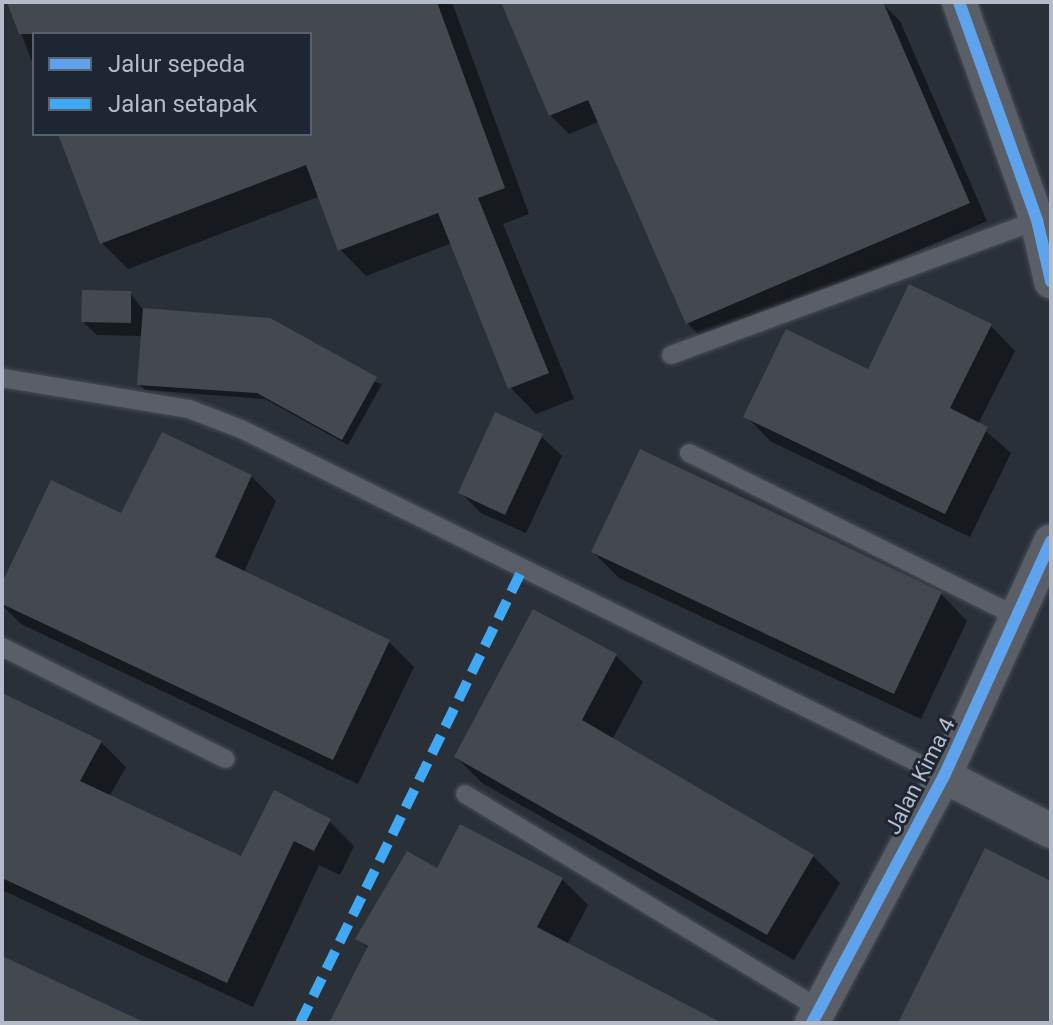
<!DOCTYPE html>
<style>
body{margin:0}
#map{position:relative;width:1053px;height:1025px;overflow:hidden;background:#2a3038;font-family:Roboto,sans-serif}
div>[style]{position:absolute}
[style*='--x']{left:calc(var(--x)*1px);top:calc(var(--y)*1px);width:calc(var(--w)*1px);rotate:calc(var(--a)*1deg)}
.shadow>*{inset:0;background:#0007}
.building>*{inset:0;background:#444950}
.roads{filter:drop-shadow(0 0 2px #484c53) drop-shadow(0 0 2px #484c53)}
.lane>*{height:18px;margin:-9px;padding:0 9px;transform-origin:9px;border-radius:9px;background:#5a5e66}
.street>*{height:34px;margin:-17px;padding:0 17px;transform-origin:17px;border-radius:17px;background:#5a5e66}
.quiet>*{height:10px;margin-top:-5px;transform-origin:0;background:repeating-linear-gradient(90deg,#3fa9f5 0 20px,transparent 0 30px)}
.cycleway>*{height:12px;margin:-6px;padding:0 6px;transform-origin:6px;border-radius:6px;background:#60a3ed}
span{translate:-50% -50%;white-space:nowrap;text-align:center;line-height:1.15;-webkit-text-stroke:6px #1d2633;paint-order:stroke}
.street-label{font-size:22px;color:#b4bcc9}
.frame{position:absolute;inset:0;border:4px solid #b4bcc9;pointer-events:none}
.legend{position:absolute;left:32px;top:32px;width:280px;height:104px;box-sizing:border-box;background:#1d2633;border:2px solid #59626f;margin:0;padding:10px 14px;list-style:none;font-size:24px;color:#b4bcc9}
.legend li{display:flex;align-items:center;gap:16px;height:40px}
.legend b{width:40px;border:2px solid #59626f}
</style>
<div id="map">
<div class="shadow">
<div style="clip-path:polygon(9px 2px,452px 2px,529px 214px,503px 224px,574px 399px,536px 414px,510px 387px,452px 243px,366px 276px,340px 249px,320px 196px,128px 269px,102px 243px,60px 134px,310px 134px,310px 34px,34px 34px,34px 67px)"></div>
<div style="clip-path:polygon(504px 2px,881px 2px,900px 21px,987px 221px,706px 342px,687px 323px,600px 121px,569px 134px,550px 115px)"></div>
<div style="clip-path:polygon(130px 293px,144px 311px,382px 384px,348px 445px,265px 399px,145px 390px,139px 384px,143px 336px,97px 335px,83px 322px)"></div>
<div style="clip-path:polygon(991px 326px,1015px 351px,978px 424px,1011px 453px,970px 537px,770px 441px,746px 416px)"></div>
<div style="clip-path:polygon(541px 436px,562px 456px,526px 533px,481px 513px,461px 493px)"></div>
<div style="clip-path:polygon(251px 476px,276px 501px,244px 572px,389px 642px,414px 667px,358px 784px,21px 624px,2px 605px,2px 587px,122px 515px)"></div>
<div style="clip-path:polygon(593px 552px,941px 594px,967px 621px,921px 719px,619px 578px)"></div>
<div style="clip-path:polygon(534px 612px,616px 656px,643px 682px,612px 740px,813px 856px,840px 883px,794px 960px,482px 783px,456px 757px)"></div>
<div style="clip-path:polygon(2px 696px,101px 742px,126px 767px,109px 797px,242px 859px,329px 821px,354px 846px,340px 875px,319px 865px,253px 1007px,2px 890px)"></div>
<div style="clip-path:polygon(438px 871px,562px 879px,588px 905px,567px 945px,714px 1023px,331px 1023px,369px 949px,358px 938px)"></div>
</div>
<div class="building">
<div style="clip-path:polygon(7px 2px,437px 2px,505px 188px,478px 198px,549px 373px,508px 389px,438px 213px,338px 251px,306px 165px,100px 244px,58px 134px,310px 134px,310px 34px,19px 34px)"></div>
<div style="clip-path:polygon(501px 2px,883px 2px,970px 203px,686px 324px,588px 100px,549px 116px)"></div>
<div style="clip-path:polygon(909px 284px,992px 324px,950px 408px,988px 427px,945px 514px,743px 417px,786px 329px,868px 369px)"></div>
<div style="clip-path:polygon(82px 290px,131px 291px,131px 323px,81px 322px)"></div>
<div style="clip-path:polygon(143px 308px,270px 318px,377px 377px,342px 440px,257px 393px,137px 385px)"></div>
<div style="clip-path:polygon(495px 412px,543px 434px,505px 515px,458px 493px)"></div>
<div style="clip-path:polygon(162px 432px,252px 475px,215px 557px,390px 640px,333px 760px,2px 604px,2px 583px,51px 480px,121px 513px)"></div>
<div style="clip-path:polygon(640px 449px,942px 592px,894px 694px,591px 552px)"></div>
<div style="clip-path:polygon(533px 609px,617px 654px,582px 720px,814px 855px,767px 935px,454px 757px)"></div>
<div style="clip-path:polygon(2px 693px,102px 741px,80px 781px,241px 856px,274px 790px,331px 819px,314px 851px,294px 841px,227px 983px,2px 878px)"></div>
<div style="clip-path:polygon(460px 824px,563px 878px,537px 927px,722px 1023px,329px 1023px,368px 946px,355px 939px,407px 851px,437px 868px)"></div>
<div style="clip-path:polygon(985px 848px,1051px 881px,1051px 1023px,898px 1023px)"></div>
<div style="clip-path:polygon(2px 956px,146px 1023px,2px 1023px)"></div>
</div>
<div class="roads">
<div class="lane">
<div style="--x:671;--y:355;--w:390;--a:-20.2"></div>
<div style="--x:2;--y:378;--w:190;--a:9.4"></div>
<div style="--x:189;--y:409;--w:56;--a:21"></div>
<div style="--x:241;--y:429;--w:784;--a:26.27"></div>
<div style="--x:689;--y:453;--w:370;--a:26.5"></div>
<div style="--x:2;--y:647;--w:250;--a:26.6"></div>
<div style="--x:465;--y:794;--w:413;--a:31.2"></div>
</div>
<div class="street">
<div style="--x:959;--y:2;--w:232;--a:70.3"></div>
<div style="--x:1037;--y:220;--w:63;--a:77.1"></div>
<div style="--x:944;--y:776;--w:120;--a:27.2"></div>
<div style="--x:812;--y:1023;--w:280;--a:-61.9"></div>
<div style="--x:944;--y:776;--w:258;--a:-65.5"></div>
</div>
</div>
<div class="quiet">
<div style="--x:300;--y:1023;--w:507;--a:-63.89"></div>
</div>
<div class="cycleway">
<div style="--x:959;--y:2;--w:232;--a:70.3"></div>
<div style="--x:1037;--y:220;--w:63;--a:77.1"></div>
<div style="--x:812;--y:1023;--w:280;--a:-61.9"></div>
<div style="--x:944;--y:776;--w:258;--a:-65.5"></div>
</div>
<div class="street-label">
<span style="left:920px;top:776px;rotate:-63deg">Jalan Kima 4</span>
</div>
<div class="frame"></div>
<ul class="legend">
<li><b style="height:10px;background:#60a3ed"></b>Jalur sepeda</li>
<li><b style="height:10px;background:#3fa9f5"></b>Jalan setapak</li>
</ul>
</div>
